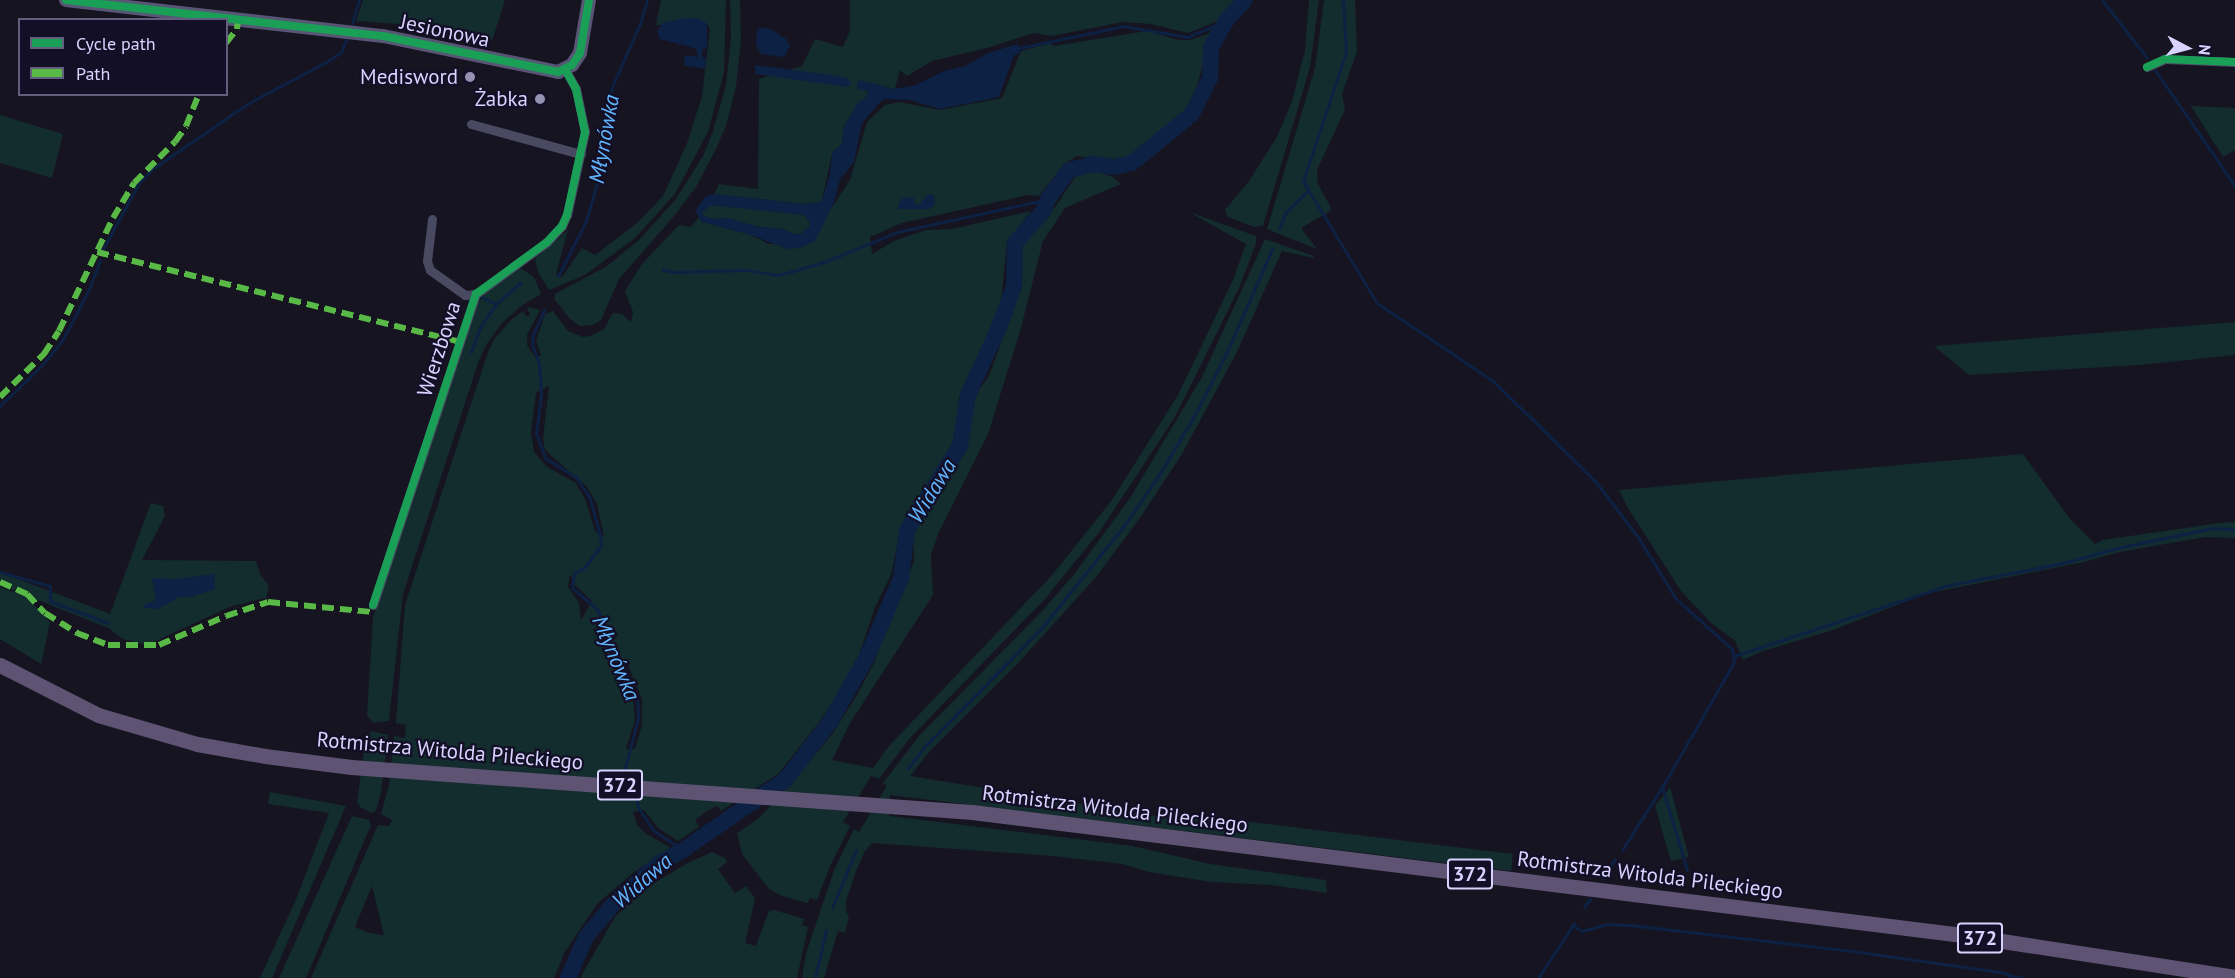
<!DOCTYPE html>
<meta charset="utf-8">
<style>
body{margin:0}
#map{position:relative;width:2235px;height:978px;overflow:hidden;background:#161421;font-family:"PT Sans",sans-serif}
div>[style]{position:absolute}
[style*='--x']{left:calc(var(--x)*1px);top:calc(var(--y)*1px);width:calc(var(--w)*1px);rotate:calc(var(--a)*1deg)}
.green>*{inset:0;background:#132c2d}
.water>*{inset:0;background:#0d2144}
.stream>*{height:3px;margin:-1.5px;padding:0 1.5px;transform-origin:1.5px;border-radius:1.5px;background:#0d2144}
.river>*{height:16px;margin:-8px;padding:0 8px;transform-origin:8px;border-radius:8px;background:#0d2144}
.street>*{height:9px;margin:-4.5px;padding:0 4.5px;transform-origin:4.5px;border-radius:4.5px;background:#4a4962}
.secondary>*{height:14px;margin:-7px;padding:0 7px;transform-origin:7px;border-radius:7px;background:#575674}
.primary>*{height:15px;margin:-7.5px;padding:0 7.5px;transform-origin:7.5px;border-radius:7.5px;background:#5e5373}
.quiet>*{height:6px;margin-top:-3px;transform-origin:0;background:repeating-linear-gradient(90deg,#58b947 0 12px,transparent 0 18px)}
.cycleway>*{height:8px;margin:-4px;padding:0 4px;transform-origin:4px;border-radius:4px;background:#1a9f57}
.dots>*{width:16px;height:16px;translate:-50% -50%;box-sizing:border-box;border:3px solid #130f26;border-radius:50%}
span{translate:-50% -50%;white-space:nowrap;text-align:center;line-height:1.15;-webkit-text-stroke:4.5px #130f26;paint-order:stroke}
.shield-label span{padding:2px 4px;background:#130f26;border:2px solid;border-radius:4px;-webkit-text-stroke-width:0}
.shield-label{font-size:20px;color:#d9d4ff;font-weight:700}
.street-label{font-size:21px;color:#d9d4ff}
.poi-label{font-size:21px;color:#d9d4ff}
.right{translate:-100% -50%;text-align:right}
.water-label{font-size:22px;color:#62b6ff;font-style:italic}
.legend{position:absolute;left:18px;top:18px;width:210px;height:78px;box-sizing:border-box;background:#130f26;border:2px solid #625e7d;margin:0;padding:8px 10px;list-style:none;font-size:18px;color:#d9d4ff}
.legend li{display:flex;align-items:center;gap:12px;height:30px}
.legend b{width:30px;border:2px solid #625e7d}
.north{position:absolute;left:2157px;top:18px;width:60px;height:60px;-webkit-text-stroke:4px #130f26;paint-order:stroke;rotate:96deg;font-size:16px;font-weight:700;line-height:24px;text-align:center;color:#d9d4ff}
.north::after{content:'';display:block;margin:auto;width:21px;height:27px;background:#d9d4ff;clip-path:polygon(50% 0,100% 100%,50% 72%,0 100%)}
</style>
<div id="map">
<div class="green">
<div style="clip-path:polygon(363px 0,505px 0,492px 41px,426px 26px,356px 21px)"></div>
<div style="clip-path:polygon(661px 0,726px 0,724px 72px,708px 132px,675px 194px,635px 238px,585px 275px,549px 290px,538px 272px,535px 258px,568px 230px,556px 274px,562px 277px,582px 248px,595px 255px,637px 223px,663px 196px,688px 141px,702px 96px,710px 29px,707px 24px,656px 25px)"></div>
<div style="clip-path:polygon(730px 0,740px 0,741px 41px,736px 87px,726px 126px,716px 149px,696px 187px,674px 216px,619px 279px,601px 320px,593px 325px,580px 326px,570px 319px,555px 300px,555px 294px,607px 266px,639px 240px,676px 199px,703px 156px,712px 134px,726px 85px,731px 37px)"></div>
<div style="clip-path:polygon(850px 0,1236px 0,1218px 21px,1188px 33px,1151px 24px,1123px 22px,1052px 36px,1034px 33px,987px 48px,932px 61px,907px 76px,900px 70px,895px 89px,869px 83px,867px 97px,844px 126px,842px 144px,832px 153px,822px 201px,806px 204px,714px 194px,719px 184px,758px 189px,759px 79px,802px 66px,815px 39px,843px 47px,850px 31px)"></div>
<div style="clip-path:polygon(1309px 0,1319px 0,1310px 67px,1263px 226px,1254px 227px,1228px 217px,1225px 210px,1249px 181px,1277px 137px,1292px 101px,1305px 50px)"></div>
<div style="clip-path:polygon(1324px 0,1355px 0,1357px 52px,1342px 94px,1345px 110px,1317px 170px,1318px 184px,1332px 210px,1301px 228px,1317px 249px,1267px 229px,1315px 68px)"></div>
<div style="clip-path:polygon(evenodd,1147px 31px,1179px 40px,1190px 40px,1216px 31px,1207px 47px,1197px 87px,1187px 107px,1175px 123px,1137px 152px,1119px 162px,1077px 156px,1064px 164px,1039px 196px,1028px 195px,902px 223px,870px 237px,872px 254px,894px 241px,926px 230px,952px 229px,1031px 211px,1007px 242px,1001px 302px,990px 334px,959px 396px,957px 434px,951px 449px,901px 527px,891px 575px,875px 607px,858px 658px,845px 684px,820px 721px,778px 774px,721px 811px,717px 806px,707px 811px,695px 820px,699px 827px,678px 841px,658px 828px,644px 810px,633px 812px,637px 825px,645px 833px,671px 848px,634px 872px,597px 904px,565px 952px,554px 978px,311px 978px,378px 825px,389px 826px,392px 820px,381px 814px,389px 785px,394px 736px,405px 738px,406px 725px,396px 723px,405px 605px,488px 352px,495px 338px,512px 319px,523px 311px,527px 317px,530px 314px,527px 308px,529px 307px,540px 310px,527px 335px,527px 345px,536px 358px,541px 355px,536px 341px,545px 314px,553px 311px,568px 331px,583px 337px,591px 336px,604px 329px,613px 313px,622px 314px,631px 322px,633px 312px,625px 291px,642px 264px,679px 225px,691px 227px,699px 217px,702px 222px,748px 234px,769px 244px,814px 241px,824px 219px,850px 180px,867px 122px,885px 105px,899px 102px,940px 110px,1002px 98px,1021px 51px,1051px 43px,1053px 46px,1147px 31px,549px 386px,543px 439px,545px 450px,587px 487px,597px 504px,604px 536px,595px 531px,586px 501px,576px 483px,547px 467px,534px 452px,531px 432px,536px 393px,549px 386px,1147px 31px,570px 574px,575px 585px,592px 601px,581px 620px,579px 603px,568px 587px,570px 574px,1147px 31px,627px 662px,642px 700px,642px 725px,635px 749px,626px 749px,635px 720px,633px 697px,621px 667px,627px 662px,1147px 31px,372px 886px,384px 935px,383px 935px,366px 932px,355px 927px,372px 886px)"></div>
<div style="clip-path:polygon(2191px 106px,2235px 108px,2235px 150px,2223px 157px)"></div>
<div style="clip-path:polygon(0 115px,63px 134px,52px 178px,0 163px)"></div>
<div style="clip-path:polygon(1094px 171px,1113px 177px,1121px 184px,1065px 208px,1043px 241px,1021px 328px,988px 434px,938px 534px,931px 555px,933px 595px,850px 723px,832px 760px,873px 768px,889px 746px,1053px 574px,1112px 500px,1178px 395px,1233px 280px,1246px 244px,1189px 212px,1256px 236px,1256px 243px,1240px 286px,1175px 417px,1100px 531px,1044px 600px,910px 738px,879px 779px,871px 776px,843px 822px,850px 826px,831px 864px,817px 900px,810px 898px,808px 903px,782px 896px,769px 889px,742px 854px,737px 833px,758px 819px,795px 779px,833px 733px,857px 695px,875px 661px,885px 626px,914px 562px,913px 535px,967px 449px,976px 394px,989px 376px,1019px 293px,1021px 246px,1027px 235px,1040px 226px,1056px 206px,1075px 177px)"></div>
<div style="clip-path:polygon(711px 205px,806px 215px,811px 225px,801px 234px,794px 234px,783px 229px,759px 227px,727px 218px,713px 219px,704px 216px,702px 212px)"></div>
<div style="clip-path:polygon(1265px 239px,1314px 256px,1313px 258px,1282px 251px,1236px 354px,1182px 454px,1142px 515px,1096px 577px,1021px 660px,931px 750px,910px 776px,1162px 817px,1226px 819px,1513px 854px,1511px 871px,890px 795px,889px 816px,1133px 846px,1210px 864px,1326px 880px,1327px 893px,1271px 885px,1211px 882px,1149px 872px,1122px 864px,1053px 856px,872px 843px,865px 851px,856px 871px,846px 901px,846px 911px,849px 917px,845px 933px,838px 931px,824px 978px,802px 978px,806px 953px,835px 868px,854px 829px,859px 832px,887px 786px,883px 783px,919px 736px,1044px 609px,1075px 573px,1130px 498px,1202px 377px)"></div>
<div style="clip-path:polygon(520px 268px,534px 277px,541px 294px,521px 306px,502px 323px,486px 345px,478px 363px,403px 594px,389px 721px,373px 723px,367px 715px,373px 618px,378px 601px,478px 303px,484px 294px)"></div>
<div style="clip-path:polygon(2235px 322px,2235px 355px,2140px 365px,1969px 375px,1934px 346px)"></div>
<div style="clip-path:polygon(2023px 454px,2070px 519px,2095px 544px,2103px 540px,2219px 523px,2235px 522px,2235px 538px,2205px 537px,2120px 552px,2084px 562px,1925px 594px,1833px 630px,1763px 651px,1743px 660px,1735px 641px,1711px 623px,1681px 591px,1628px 508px,1619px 490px)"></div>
<div style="clip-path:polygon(151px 503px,163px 506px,165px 516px,142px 560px,256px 561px,260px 574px,269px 586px,266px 598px,232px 606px,147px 645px,123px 639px,108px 628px,0 585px,0 572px,110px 614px)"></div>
<div style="clip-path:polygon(0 587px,27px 597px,50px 622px,41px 664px,0 639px)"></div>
<div style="clip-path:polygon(372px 731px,388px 735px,381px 793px,376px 810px,372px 813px,360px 807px,357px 802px,366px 736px)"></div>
<div style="clip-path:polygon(1670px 787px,1689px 857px,1671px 861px,1655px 806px)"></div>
<div style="clip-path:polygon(270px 792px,346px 806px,272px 978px,260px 978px,297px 897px,329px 813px,268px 804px)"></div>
<div style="clip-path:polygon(352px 816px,369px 820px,371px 825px,306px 978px,279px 978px)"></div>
<div style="clip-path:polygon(712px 852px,725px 858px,727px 862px,718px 869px,735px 893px,746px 886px,755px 898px,745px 943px,756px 946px,769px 911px,774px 910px,804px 919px,802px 925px,808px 927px,797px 978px,580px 978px,615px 917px,641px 891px,686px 864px)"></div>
</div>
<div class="water">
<div style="clip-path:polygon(685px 18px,698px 18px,707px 24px,707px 48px,702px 50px,702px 57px,706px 58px,705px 69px,684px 65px,685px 55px,697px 57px,697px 49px,660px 39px,657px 32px,662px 23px)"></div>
<div style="clip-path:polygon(762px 28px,771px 29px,786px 39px,790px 46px,784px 57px,761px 54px,756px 44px,757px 29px)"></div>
<div style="clip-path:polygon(evenodd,1018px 44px,1020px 53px,1014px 55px,999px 97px,940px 109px,910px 100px,883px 99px,862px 123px,854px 162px,840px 179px,834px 202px,815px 241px,800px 248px,788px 249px,748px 234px,702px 222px,695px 211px,706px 196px,714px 194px,806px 204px,822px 201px,830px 174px,832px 153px,842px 144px,844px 126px,858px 103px,867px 96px,868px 91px,857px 89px,858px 80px,895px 89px,916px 85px,944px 71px,966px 66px,988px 53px,1018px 44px,711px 205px,805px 215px,811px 225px,801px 234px,794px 234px,783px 229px,759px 227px,727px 218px,713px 219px,704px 216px,702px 212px,711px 205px)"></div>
<div style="clip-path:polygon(755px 65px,839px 76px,847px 78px,851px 83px,848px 87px,755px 74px)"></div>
<div style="clip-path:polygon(928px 194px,934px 195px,935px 204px,930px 209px,897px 209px,901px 199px,913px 197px,914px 203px,919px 205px)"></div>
<div style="clip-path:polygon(214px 574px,215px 589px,191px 597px,179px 597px,158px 609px,144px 608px,144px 605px,156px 600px,152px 578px,176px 579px)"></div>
</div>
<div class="stream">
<div style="--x:1343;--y:0;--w:52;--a:86.7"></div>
<div style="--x:1346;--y:52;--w:136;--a:108.4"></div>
<div style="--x:1303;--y:181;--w:143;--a:58.8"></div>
<div style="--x:1377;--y:303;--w:141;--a:34"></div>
<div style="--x:1494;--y:382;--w:141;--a:44.4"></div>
<div style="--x:1595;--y:481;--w:71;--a:52.5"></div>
<div style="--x:1638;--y:537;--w:73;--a:58.5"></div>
<div style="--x:1676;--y:599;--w:75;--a:41.8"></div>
<div style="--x:1732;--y:649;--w:13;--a:81"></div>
<div style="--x:1734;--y:662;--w:144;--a:119.9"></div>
<div style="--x:1662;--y:787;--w:75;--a:122.4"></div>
<div style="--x:2102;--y:0;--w:73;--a:52.2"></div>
<div style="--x:352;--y:23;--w:24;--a:-73"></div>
<div style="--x:1019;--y:48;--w:107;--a:-11.8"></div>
<div style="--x:1124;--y:26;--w:64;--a:9.9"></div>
<div style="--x:1187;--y:37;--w:42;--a:-22.3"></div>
<div style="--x:2155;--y:70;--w:141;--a:55.4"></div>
<div style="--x:1279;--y:229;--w:18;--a:-68"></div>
<div style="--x:1286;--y:212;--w:30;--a:-44"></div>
<div style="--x:103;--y:249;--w:75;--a:-61.4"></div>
<div style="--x:139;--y:183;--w:18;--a:-47"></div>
<div style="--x:151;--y:170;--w:116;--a:-34.5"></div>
<div style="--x:247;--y:104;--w:89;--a:-28"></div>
<div style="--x:326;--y:62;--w:18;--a:-34"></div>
<div style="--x:341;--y:52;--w:16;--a:-68"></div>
<div style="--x:663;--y:270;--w:10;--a:11"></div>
<div style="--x:673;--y:272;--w:73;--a:-1.6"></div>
<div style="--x:746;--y:270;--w:33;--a:9"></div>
<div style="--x:779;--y:275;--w:47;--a:-16.1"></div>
<div style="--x:824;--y:262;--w:79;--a:-22.3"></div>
<div style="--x:897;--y:232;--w:155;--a:-12.3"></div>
<div style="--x:558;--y:276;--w:62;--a:-63"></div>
<div style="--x:586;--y:221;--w:43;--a:-73.7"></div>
<div style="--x:598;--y:180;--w:50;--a:-84.3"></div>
<div style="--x:603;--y:130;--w:44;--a:-78.2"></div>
<div style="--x:612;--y:87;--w:72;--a:-66.3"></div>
<div style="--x:641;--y:21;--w:22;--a:-74"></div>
<div style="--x:496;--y:304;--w:33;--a:-41"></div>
<div style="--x:544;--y:310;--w:27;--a:114"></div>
<div style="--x:533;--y:335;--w:9;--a:96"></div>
<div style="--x:532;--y:344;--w:20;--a:70"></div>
<div style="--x:539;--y:363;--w:31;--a:86"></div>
<div style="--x:541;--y:394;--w:39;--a:97"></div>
<div style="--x:536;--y:433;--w:27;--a:70"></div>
<div style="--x:545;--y:458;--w:36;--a:32"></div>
<div style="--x:576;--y:477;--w:23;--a:56"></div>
<div style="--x:589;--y:496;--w:35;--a:74"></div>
<div style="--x:599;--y:530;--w:15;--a:82"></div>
<div style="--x:601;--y:545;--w:26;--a:126"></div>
<div style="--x:586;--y:566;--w:14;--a:146"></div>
<div style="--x:574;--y:574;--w:14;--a:98"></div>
<div style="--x:572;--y:588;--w:33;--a:40"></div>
<div style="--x:597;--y:609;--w:96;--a:65.3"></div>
<div style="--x:637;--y:696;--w:22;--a:87"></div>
<div style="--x:638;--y:718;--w:52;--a:104.6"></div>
<div style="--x:625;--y:768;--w:16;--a:68"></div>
<div style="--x:471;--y:352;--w:27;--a:-70"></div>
<div style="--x:480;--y:327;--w:28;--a:-55"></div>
<div style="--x:496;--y:304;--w:16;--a:-153"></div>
<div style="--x:0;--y:406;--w:60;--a:-44.3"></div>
<div style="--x:43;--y:364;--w:32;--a:-51"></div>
<div style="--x:63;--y:339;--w:56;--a:-62.5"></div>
<div style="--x:89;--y:289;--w:31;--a:-69"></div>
<div style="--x:0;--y:572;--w:52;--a:15.6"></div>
<div style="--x:50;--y:586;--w:15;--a:90"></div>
<div style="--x:50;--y:601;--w:62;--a:20.8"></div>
<div style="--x:1734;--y:656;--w:226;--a:-18.3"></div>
<div style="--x:1949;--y:585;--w:116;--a:-10.9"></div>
<div style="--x:2063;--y:563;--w:56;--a:-15.5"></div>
<div style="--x:2117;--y:548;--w:98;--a:-11.8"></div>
<div style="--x:2213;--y:528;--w:22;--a:3"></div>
<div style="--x:908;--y:768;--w:31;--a:-52"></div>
<div style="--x:927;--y:744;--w:161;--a:-45.3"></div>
<div style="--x:1040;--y:630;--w:132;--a:-51.1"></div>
<div style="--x:1123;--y:527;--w:63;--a:-55.3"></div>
<div style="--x:1159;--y:475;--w:66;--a:-59.2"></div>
<div style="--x:1193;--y:418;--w:72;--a:-62.7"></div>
<div style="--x:1226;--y:354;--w:115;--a:-66.3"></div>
<div style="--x:1662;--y:787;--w:87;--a:73.2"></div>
<div style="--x:634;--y:792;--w:18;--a:74"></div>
<div style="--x:639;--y:809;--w:25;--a:56"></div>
<div style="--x:653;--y:830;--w:36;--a:34"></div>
<div style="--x:1603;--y:878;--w:22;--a:-58"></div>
<div style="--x:1584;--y:907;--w:10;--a:-53"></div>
<div style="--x:832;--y:908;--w:63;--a:-67.5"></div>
<div style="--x:1572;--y:925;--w:12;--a:31"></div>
<div style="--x:1582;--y:931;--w:27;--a:-15"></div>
<div style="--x:1608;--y:924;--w:22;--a:3"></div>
<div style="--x:1630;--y:925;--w:224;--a:6.7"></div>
<div style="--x:1852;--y:951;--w:156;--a:8.1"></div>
<div style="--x:2006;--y:973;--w:9;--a:36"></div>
<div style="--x:2013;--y:976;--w:10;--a:11"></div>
<div style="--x:815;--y:978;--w:49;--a:-77.1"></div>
<div style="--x:1538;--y:978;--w:66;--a:-56.8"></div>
</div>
<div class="river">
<div style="--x:568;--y:978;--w:45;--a:-66.3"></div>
<div style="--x:586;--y:937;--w:47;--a:-50.2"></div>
<div style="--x:616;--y:901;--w:56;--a:-41.4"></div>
<div style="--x:658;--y:864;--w:29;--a:-29"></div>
<div style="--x:683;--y:850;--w:124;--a:-34.5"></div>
<div style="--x:785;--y:780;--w:73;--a:-52.2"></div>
<div style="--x:830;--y:722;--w:75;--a:-60.4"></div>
<div style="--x:867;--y:657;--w:86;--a:-66.7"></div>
<div style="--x:901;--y:578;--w:48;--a:-82.9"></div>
<div style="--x:907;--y:530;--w:99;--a:-57.8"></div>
<div style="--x:960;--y:446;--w:52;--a:-81.1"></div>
<div style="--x:968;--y:395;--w:77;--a:-65.4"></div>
<div style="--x:1000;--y:325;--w:41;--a:-70.3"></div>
<div style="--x:1014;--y:286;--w:43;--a:-88.7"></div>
<div style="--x:1015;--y:243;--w:43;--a:-48.8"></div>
<div style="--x:1043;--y:211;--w:13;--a:-67"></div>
<div style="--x:1048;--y:199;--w:36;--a:-54"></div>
<div style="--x:1069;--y:170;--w:26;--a:-13"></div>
<div style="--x:1094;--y:164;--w:20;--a:9"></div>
<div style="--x:1114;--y:167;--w:18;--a:-13"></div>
<div style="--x:1132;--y:163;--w:77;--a:-39.2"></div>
<div style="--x:1192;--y:114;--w:40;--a:-63.4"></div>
<div style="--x:1210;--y:78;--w:31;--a:-88"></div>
<div style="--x:1211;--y:47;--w:30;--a:-60"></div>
<div style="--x:1226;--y:21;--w:28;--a:-48"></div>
</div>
<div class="street">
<div style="--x:2147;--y:67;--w:20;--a:-24"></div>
<div style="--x:2165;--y:59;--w:70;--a:2.5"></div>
<div style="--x:471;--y:124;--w:114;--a:15.3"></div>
<div style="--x:432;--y:219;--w:42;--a:96.8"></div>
<div style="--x:427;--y:261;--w:9;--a:72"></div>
<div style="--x:430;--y:270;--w:43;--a:35.5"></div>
<div style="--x:465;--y:295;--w:11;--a:-5"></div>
<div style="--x:373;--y:605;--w:328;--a:-71.7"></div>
<div style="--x:476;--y:294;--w:88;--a:-36.2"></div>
<div style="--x:547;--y:242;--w:22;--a:-47"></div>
<div style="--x:562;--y:226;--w:12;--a:-66"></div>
<div style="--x:567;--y:215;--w:85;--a:-77.8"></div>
<div style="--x:585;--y:132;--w:44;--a:-101.8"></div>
<div style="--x:576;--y:89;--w:23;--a:-119"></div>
</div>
<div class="secondary">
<div style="--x:66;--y:0;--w:319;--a:6.5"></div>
<div style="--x:383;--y:36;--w:179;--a:11.6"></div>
<div style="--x:558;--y:72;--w:16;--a:-27"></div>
<div style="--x:572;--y:65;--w:14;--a:-56"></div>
<div style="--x:580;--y:53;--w:54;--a:-80.4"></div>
</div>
<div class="primary">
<div style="--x:0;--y:665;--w:110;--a:27"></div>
<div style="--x:98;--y:715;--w:103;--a:16.3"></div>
<div style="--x:197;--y:744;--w:69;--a:10"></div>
<div style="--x:265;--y:756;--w:87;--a:7.3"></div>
<div style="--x:351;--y:767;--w:623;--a:4.14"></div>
<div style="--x:972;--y:812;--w:1006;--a:7.08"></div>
<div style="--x:1970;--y:936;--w:268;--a:8.8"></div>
</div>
<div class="quiet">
<div style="--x:226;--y:43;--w:18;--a:-52"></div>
<div style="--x:237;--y:29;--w:9;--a:-84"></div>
<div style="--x:97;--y:252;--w:375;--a:13.9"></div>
<div style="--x:0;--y:397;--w:62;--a:-44.3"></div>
<div style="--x:44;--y:354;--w:27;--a:-57"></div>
<div style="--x:59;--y:331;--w:125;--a:-64.5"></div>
<div style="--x:113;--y:218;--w:41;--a:-59"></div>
<div style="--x:134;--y:183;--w:58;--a:-45"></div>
<div style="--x:175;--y:142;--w:19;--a:-55"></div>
<div style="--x:186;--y:126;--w:35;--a:-68"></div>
<div style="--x:0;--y:582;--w:30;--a:24"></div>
<div style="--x:27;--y:594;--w:26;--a:47"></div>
<div style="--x:45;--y:613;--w:38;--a:32"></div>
<div style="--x:77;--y:633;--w:33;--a:21"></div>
<div style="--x:108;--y:645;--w:51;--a:0"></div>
<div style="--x:159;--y:645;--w:73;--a:-23.4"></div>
<div style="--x:226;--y:616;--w:44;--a:-18.4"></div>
<div style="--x:268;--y:602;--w:103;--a:5.5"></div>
</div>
<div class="cycleway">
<div style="--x:66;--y:0;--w:319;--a:6.5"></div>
<div style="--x:383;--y:36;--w:179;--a:11.6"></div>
<div style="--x:558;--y:72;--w:16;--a:-27"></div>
<div style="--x:572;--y:65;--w:14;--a:-56"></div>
<div style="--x:580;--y:53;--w:54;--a:-80.4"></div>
<div style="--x:2147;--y:67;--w:20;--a:-24"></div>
<div style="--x:2165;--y:59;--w:70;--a:2.5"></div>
<div style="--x:373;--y:605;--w:328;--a:-71.7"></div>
<div style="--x:476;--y:294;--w:88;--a:-36.2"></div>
<div style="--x:547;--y:242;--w:22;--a:-47"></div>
<div style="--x:562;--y:226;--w:12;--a:-66"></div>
<div style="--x:567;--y:215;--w:85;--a:-77.8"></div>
<div style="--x:585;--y:132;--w:44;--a:-101.8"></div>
<div style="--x:576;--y:89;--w:23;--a:-119"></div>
</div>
<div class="dots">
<div style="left:470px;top:77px;background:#9591b1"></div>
<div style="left:540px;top:99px;background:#9591b1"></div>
</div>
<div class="shield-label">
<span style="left:620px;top:785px">372</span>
<span style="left:1470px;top:874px">372</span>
<span style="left:1980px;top:938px">372</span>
</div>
<div class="street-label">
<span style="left:445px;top:31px;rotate:12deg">Jesionowa</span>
<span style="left:439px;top:349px;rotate:-72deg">Wierzbowa</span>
<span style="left:450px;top:751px;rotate:5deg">Rotmistrza Witolda Pileckiego</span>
<span style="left:1115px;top:809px;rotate:7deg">Rotmistrza Witolda Pileckiego</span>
<span style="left:1650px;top:875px;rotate:7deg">Rotmistrza Witolda Pileckiego</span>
</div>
<div class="poi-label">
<span class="right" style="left:458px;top:77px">Medisword</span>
<span class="right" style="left:528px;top:99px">Żabka</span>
</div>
<div class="water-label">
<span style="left:604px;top:139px;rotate:-80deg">Młynówka</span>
<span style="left:932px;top:491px;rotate:-58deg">Widawa</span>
<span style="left:616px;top:658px;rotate:67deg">Młynówka</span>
<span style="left:642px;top:881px;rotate:-41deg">Widawa</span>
</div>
<ul class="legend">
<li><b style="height:8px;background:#1a9f57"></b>Cycle path</li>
<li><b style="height:8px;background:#58b947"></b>Path</li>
</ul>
<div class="north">N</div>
</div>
